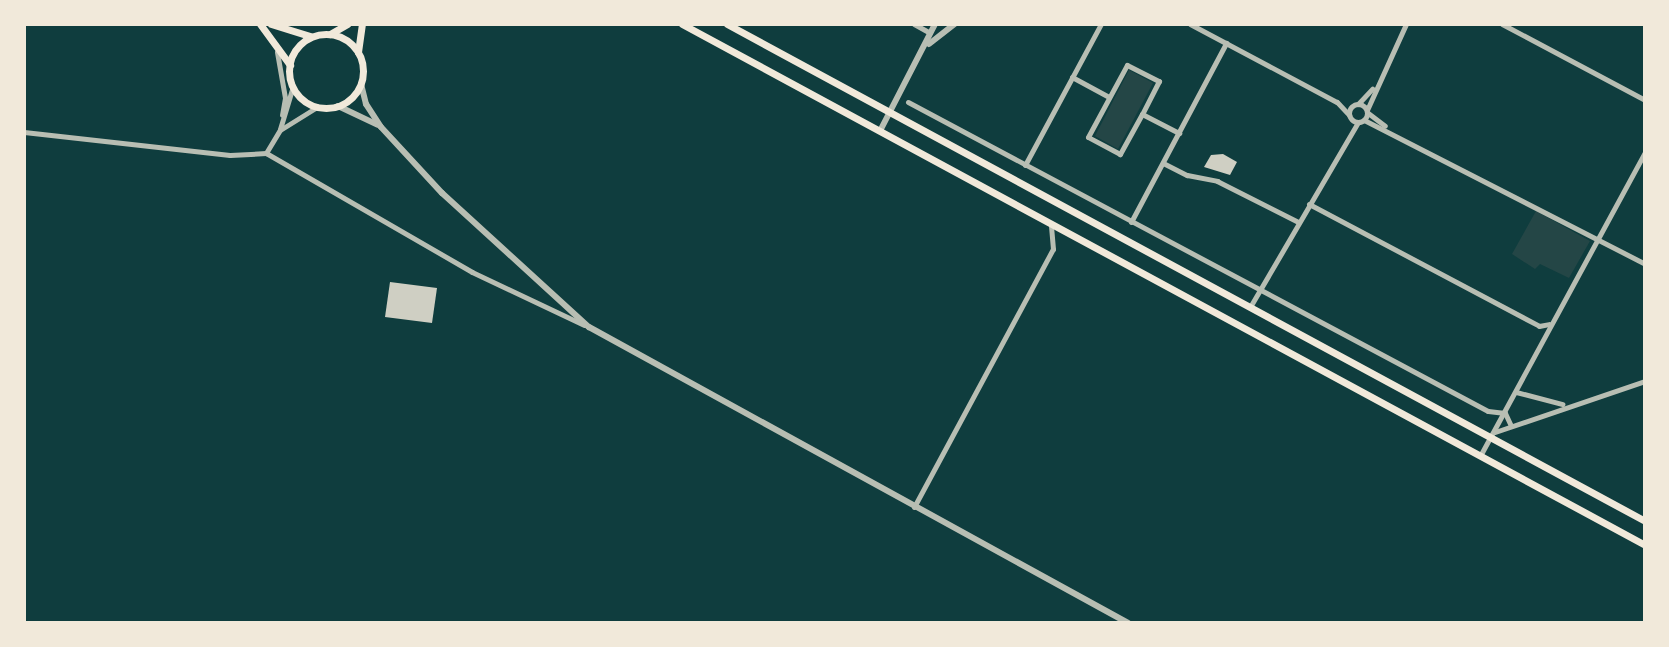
<!DOCTYPE html>
<style>
body{margin:0}
#map{position:relative;width:1669px;height:647px;overflow:hidden;background:#0f3d3e;font-family:"Varela Round",sans-serif}
div>[style]{position:absolute}
[style*='--x']{left:calc(var(--x)*1px);top:calc(var(--y)*1px);width:calc(var(--w)*1px);rotate:calc(var(--a)*1deg)}
.green>*{inset:0;background:#244646}
.building>*{inset:0;background:#cfcfc3}
.minor>*{height:5px;margin:-2.5px;padding:0 2.5px;transform-origin:2.5px;border-radius:2.5px;background:#b8beb3}
.minor>.ring{margin:-2.5px;padding:0;box-sizing:content-box;background:none;border:5px solid #b8beb3;border-radius:50%}
.tertiary>*{height:6px;margin:-3px;padding:0 3px;transform-origin:3px;border-radius:3px;background:#b8beb3}
.secondary>*{height:7px;margin:-3.5px;padding:0 3.5px;transform-origin:3.5px;border-radius:3.5px;background:#f1e9da}
.secondary>.ring{margin:-3.5px;padding:0;box-sizing:content-box;background:none;border:7px solid #f1e9da;border-radius:50%}
span{translate:-50% -50%;white-space:nowrap;text-align:center;line-height:1.15;-webkit-text-stroke:6px #f1e9da;paint-order:stroke}
.frame{position:absolute;inset:0;border:26px solid #f1e9da;pointer-events:none}
</style>
<div id="map">
<div class="green">
<div style="clip-path:polygon(1129px 70px,1153px 83px,1118px 149px,1095px 136px)"></div>
<div style="clip-path:polygon(1536px 211px,1590px 241px,1569px 278px,1540px 264px,1535px 269px,1512px 254px)"></div>
</div>
<div class="building">
<div style="clip-path:polygon(1223px 154px,1237px 162px,1230px 175px,1204px 167px,1211px 155px)"></div>
<div style="clip-path:polygon(390px 282px,437px 288px,432px 323px,385px 317px)"></div>
</div>
<div class="minor">
<div style="--x:914;--y:24;--w:18;--a:29"></div>
<div style="--x:1190;--y:24;--w:166;--a:28"></div>
<div style="--x:1337;--y:102;--w:18;--a:47"></div>
<div style="--x:1502;--y:24;--w:162;--a:28"></div>
<div style="--x:277;--y:52;--w:47;--a:80.1"></div>
<div style="--x:285;--y:98;--w:17;--a:100"></div>
<div style="--x:1072;--y:77;--w:42;--a:28.4"></div>
<div style="--x:908;--y:102;--w:657;--a:28.05"></div>
<div style="--x:1488;--y:411;--w:17;--a:7"></div>
<div style="--x:1505;--y:413;--w:14;--a:65"></div>
<div class="ring" style="left:1349px;top:104px;width:13px;height:13px"></div>
<div style="--x:1358;--y:104;--w:21;--a:-47"></div>
<div style="--x:1367;--y:110;--w:94;--a:-65.6"></div>
<div style="--x:1368;--y:113;--w:21;--a:37"></div>
<div style="--x:1142;--y:114;--w:46;--a:118.8"></div>
<div style="--x:1120;--y:154;--w:36;--a:-152"></div>
<div style="--x:1088;--y:137;--w:82;--a:-61.6"></div>
<div style="--x:1127;--y:65;--w:36;--a:27"></div>
<div style="--x:1159;--y:81;--w:37;--a:117"></div>
<div style="--x:1142;--y:114;--w:42;--a:27.2"></div>
<div style="--x:1364;--y:120;--w:316;--a:27.1"></div>
<div style="--x:280;--y:129;--w:45;--a:-73.2"></div>
<div style="--x:24;--y:132;--w:207;--a:6.4"></div>
<div style="--x:230;--y:155;--w:36;--a:-3"></div>
<div style="--x:266;--y:153;--w:238;--a:30"></div>
<div style="--x:472;--y:272;--w:124;--a:25.3"></div>
<div style="--x:266;--y:153;--w:27;--a:-59"></div>
<div style="--x:280;--y:130;--w:44;--a:-31.9"></div>
<div style="--x:1163;--y:163;--w:27;--a:27"></div>
<div style="--x:1187;--y:175;--w:31;--a:11"></div>
<div style="--x:1217;--y:181;--w:91;--a:26.8"></div>
<div style="--x:1025;--y:165;--w:160;--a:-61.7"></div>
<div style="--x:1309;--y:204;--w:260;--a:27.9"></div>
<div style="--x:1539;--y:326;--w:10;--a:-11"></div>
<div style="--x:1131;--y:222;--w:203;--a:-62"></div>
<div style="--x:1250;--y:307;--w:214;--a:-59.7"></div>
<div style="--x:1516;--y:392;--w:48;--a:14.6"></div>
<div style="--x:1495;--y:432;--w:158;--a:-18.8"></div>
<div style="--x:1480;--y:456;--w:346;--a:-61.5"></div>
<div style="--x:914;--y:507;--w:293;--a:-61.7"></div>
<div style="--x:1053;--y:249;--w:24;--a:-95"></div>
</div>
<div class="tertiary">
<div style="--x:929;--y:44;--w:33;--a:-38"></div>
<div style="--x:361;--y:84;--w:21;--a:76"></div>
<div style="--x:366;--y:104;--w:27;--a:57"></div>
<div style="--x:381;--y:127;--w:90;--a:47.3"></div>
<div style="--x:442;--y:193;--w:199;--a:42.4"></div>
<div style="--x:589;--y:327;--w:615;--a:28.77"></div>
<div style="--x:338;--y:106;--w:44;--a:25.4"></div>
<div style="--x:880;--y:131;--w:120;--a:-62.8"></div>
</div>
<div class="secondary">
<div style="--x:260;--y:24;--w:51;--a:53.8"></div>
<div style="--x:271;--y:24;--w:41;--a:17.1"></div>
<div style="--x:682;--y:24;--w:1095;--a:28.41"></div>
<div style="--x:727;--y:24;--w:1044;--a:28.43"></div>
<div style="--x:330;--y:34;--w:20;--a:-30"></div>
<div class="ring" style="left:289px;top:34px;width:67px;height:67px"></div>
<div style="--x:358;--y:52;--w:28;--a:-82"></div>
</div>
<div class="frame"></div>
</div>
